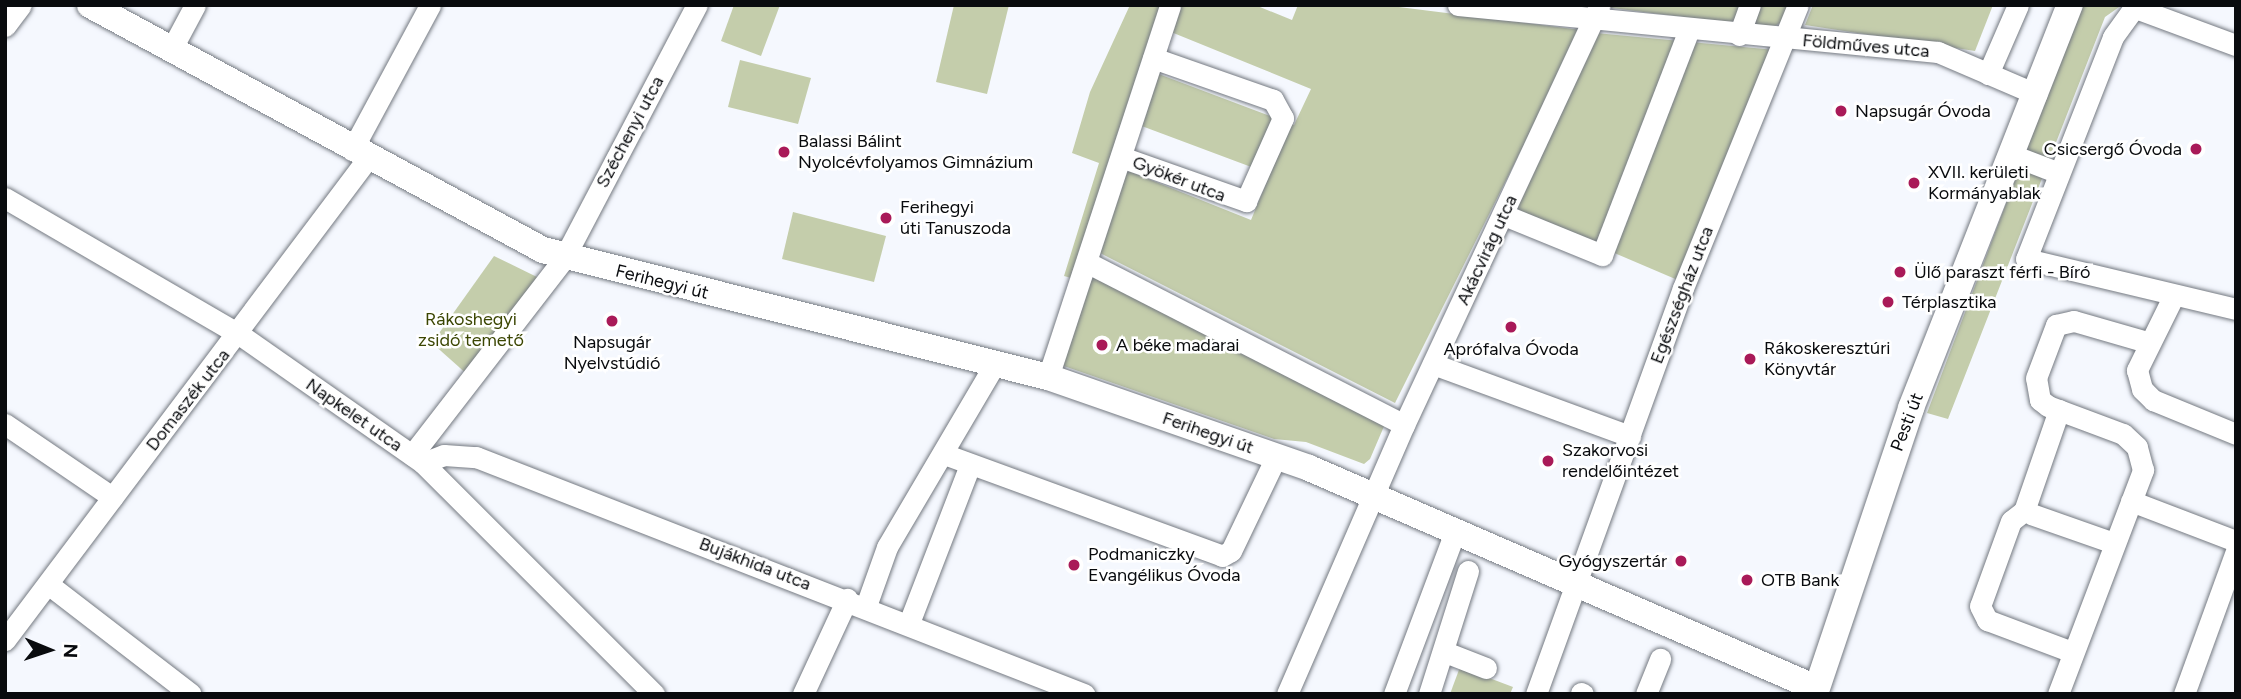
<!DOCTYPE html>
<meta charset="utf-8">
<style>
body{margin:0}
#map{position:relative;width:2241px;height:699px;overflow:hidden;background:#f5f8fe;font-family:Figtree,sans-serif}
div>[style]{position:absolute}
[style*='--x']{left:calc(var(--x)*1px);top:calc(var(--y)*1px);width:calc(var(--w)*1px);rotate:calc(var(--a)*1deg)}
.green>*{inset:0;background:#c4cdab}
.roads{filter:drop-shadow(0 0 2px #747981) drop-shadow(0 0 2px #747981)}
.minor>*{height:21px;margin:-10.5px;padding:0 10.5px;transform-origin:10.5px;border-radius:10.5px;background:#fff}
.major>*{height:26px;margin:-13px;padding:0 13px;transform-origin:13px;border-radius:13px;background:#fff}
.dots>*{width:19px;height:19px;translate:-50% -50%;box-sizing:border-box;border:4px solid #fff;border-radius:50%}
span{translate:-50% -50%;white-space:nowrap;text-align:center;line-height:1.15;-webkit-text-stroke:5px #fff;paint-order:stroke}
.street-label{font-size:18px;color:#090b0e}
.poi-label{font-size:18px;color:#090b0e}
.left{translate:0 -50%;text-align:left}
.right{translate:-100% -50%;text-align:right}
.park-label{font-size:18px;color:#3b4603}
.frame{position:absolute;inset:0;border:7px solid #090b0e;pointer-events:none}
.north{position:absolute;left:14px;top:615px;width:70px;height:70px;-webkit-text-stroke:5px #fff;paint-order:stroke;rotate:92deg;font-size:19px;font-weight:700;line-height:28px;text-align:center;color:#090b0e}
.north::after{content:'';display:block;margin:auto;width:24px;height:32px;background:#090b0e;clip-path:polygon(50% 0,100% 100%,50% 72%,0 100%)}
</style>
<div id="map">
<div class="green">
<div style="clip-path:polygon(734px 5px,780px 5px,761px 56px,721px 41px)"></div>
<div style="clip-path:polygon(954px 5px,1009px 5px,987px 94px,936px 82px)"></div>
<div style="clip-path:polygon(1130px 5px,1162px 5px,1071px 278px,1064px 276px,1099px 163px,1072px 153px,1090px 92px)"></div>
<div style="clip-path:polygon(1179px 5px,1255px 5px,1292px 20px,1298px 5px,1383px 5px,1581px 30px,1395px 403px,1098px 252px,1126px 170px,1251px 220px,1270px 174px,1139px 125px,1156px 73px,1294px 125px,1311px 89px,1171px 32px)"></div>
<div style="clip-path:polygon(1588px 5px,1789px 5px,1782px 22px,1771px 28px)"></div>
<div style="clip-path:polygon(1813px 5px,1993px 5px,1975px 51px,1805px 25px)"></div>
<div style="clip-path:polygon(2081px 5px,2122px 5px,2105px 17px,1948px 419px,1927px 413px)"></div>
<div style="clip-path:polygon(1596px 33px,1775px 50px,1680px 281px,1516px 211px)"></div>
<div style="clip-path:polygon(740px 60px,811px 78px,798px 124px,728px 107px)"></div>
<div style="clip-path:polygon(793px 212px,886px 236px,874px 282px,782px 259px)"></div>
<div style="clip-path:polygon(494px 256px,539px 278px,469px 376px,432px 343px)"></div>
<div style="clip-path:polygon(1091px 275px,1385px 424px,1370px 459px,1364px 464px,1306px 442px,1274px 439px,1061px 365px)"></div>
<div style="clip-path:polygon(1460px 667px,1513px 687px,1510px 694px,1450px 694px)"></div>
</div>
<div class="roads">
<div class="minor">
<div style="--x:1458;--y:5;--w:482;--a:5.6"></div>
<div style="--x:1938;--y:52;--w:107;--a:23.2"></div>
<div style="--x:2136;--y:5;--w:39;--a:126"></div>
<div style="--x:2113;--y:37;--w:238;--a:111.4"></div>
<div style="--x:2026;--y:259;--w:216;--a:13.4"></div>
<div style="--x:2133;--y:7;--w:110;--a:20.3"></div>
<div style="--x:5;--y:26;--w:26;--a:-53"></div>
<div style="--x:1739;--y:35;--w:32;--a:-70"></div>
<div style="--x:171;--y:50;--w:51;--a:-61.9"></div>
<div style="--x:1988;--y:74;--w:75;--a:-66.5"></div>
<div style="--x:352;--y:150;--w:165;--a:-61.7"></div>
<div style="--x:2012;--y:155;--w:50;--a:21"></div>
<div style="--x:1121;--y:157;--w:133;--a:19.4"></div>
<div style="--x:1246;--y:201;--w:91;--a:-66"></div>
<div style="--x:1283;--y:118;--w:21;--a:-119"></div>
<div style="--x:1273;--y:100;--w:127;--a:-160.7"></div>
<div style="--x:5;--y:198;--w:271;--a:30.2"></div>
<div style="--x:239;--y:334;--w:225;--a:35"></div>
<div style="--x:423;--y:463;--w:327;--a:45"></div>
<div style="--x:1504;--y:215;--w:106;--a:22.2"></div>
<div style="--x:1602;--y:255;--w:239;--a:-68.9"></div>
<div style="--x:1088;--y:263;--w:355;--a:27.1"></div>
<div style="--x:2174;--y:295;--w:84;--a:116.3"></div>
<div style="--x:2137;--y:370;--w:20;--a:75"></div>
<div style="--x:2142;--y:389;--w:16;--a:45"></div>
<div style="--x:2153;--y:400;--w:90;--a:22.3"></div>
<div style="--x:1433;--y:364;--w:210;--a:20.1"></div>
<div style="--x:1048;--y:377;--w:391;--a:-71.8"></div>
<div style="--x:2059;--y:410;--w:107;--a:109.1"></div>
<div style="--x:2024;--y:511;--w:16;--a:142"></div>
<div style="--x:2011;--y:521;--w:90;--a:110"></div>
<div style="--x:1980;--y:606;--w:16;--a:63"></div>
<div style="--x:1987;--y:620;--w:91;--a:20.6"></div>
<div style="--x:5;--y:424;--w:130;--a:34.3"></div>
<div style="--x:944;--y:454;--w:296;--a:20.1"></div>
<div style="--x:1222;--y:556;--w:10;--a:-29"></div>
<div style="--x:1231;--y:551;--w:104;--a:-64.4"></div>
<div style="--x:412;--y:455;--w:249;--a:-52.3"></div>
<div style="--x:564;--y:258;--w:286;--a:-62.3"></div>
<div style="--x:423;--y:463;--w:22;--a:-21"></div>
<div style="--x:444;--y:455;--w:32;--a:4"></div>
<div style="--x:476;--y:457;--w:653;--a:21.3"></div>
<div style="--x:2131;--y:501;--w:112;--a:20.9"></div>
<div style="--x:2031;--y:514;--w:88;--a:19.3"></div>
<div style="--x:48;--y:584;--w:180;--a:37.6"></div>
<div style="--x:866;--y:606;--w:63;--a:-70.4"></div>
<div style="--x:887;--y:547;--w:215;--a:-59.5"></div>
<div style="--x:909;--y:623;--w:169;--a:-68.9"></div>
<div style="--x:5;--y:640;--w:603;--a:-53.02"></div>
<div style="--x:1445;--y:652;--w:44;--a:21.3"></div>
<div style="--x:1581;--y:693;--w:2;--a:27"></div>
<div style="--x:803;--y:694;--w:105;--a:-65.1"></div>
<div style="--x:1287;--y:694;--w:293;--a:-66.5"></div>
<div style="--x:1404;--y:425;--w:463;--a:-65"></div>
<div style="--x:1394;--y:694;--w:171;--a:-69.4"></div>
<div style="--x:1429;--y:694;--w:129;--a:-72.4"></div>
<div style="--x:1536;--y:694;--w:432;--a:-70.1"></div>
<div style="--x:1683;--y:288;--w:305;--a:-67.9"></div>
<div style="--x:1646;--y:694;--w:38;--a:-68"></div>
<div style="--x:2058;--y:694;--w:240;--a:-69.2"></div>
<div style="--x:2143;--y:470;--w:24;--a:-105"></div>
<div style="--x:2137;--y:447;--w:19;--a:-137"></div>
<div style="--x:2123;--y:434;--w:80;--a:-159.5"></div>
<div style="--x:2048;--y:406;--w:10;--a:-143"></div>
<div style="--x:2040;--y:400;--w:22;--a:-100"></div>
<div style="--x:2036;--y:378;--w:57;--a:-69.3"></div>
<div style="--x:2056;--y:325;--w:18;--a:-13"></div>
<div style="--x:2074;--y:321;--w:79;--a:16.1"></div>
<div style="--x:2184;--y:694;--w:152;--a:-70"></div>
</div>
<div class="major">
<div style="--x:90;--y:5;--w:515;--a:28.41"></div>
<div style="--x:543;--y:250;--w:521;--a:14.12"></div>
<div style="--x:1048;--y:377;--w:276;--a:19.2"></div>
<div style="--x:1309;--y:468;--w:553;--a:23.46"></div>
<div style="--x:1815;--y:694;--w:302;--a:-71.4"></div>
<div style="--x:1911;--y:408;--w:433;--a:-68.5"></div>
</div>
</div>
<div class="dots">
<div style="left:1841px;top:111px;background:#a91a58"></div>
<div style="left:2196px;top:149px;background:#a91a58"></div>
<div style="left:784px;top:152px;background:#a91a58"></div>
<div style="left:1914px;top:183px;background:#a91a58"></div>
<div style="left:886px;top:218px;background:#a91a58"></div>
<div style="left:1900px;top:272px;background:#a91a58"></div>
<div style="left:1888px;top:302px;background:#a91a58"></div>
<div style="left:612px;top:321px;background:#a91a58"></div>
<div style="left:1511px;top:327px;background:#a91a58"></div>
<div style="left:1102px;top:345px;background:#a91a58"></div>
<div style="left:1750px;top:359px;background:#a91a58"></div>
<div style="left:1548px;top:461px;background:#a91a58"></div>
<div style="left:1681px;top:561px;background:#a91a58"></div>
<div style="left:1074px;top:565px;background:#a91a58"></div>
<div style="left:1747px;top:580px;background:#a91a58"></div>
</div>
<div class="street-label">
<span style="left:1866px;top:46px;rotate:5deg">Földműves utca</span>
<span style="left:630px;top:132px;rotate:-62deg">Széchenyi utca</span>
<span style="left:1179px;top:179px;rotate:21deg">Gyökér utca</span>
<span style="left:1487px;top:250px;rotate:-65deg">Akácvirág utca</span>
<span style="left:662px;top:282px;rotate:14deg">Ferihegyi út</span>
<span style="left:1682px;top:295px;rotate:-69deg">Egészségház utca</span>
<span style="left:188px;top:400px;rotate:-52deg">Domaszék utca</span>
<span style="left:354px;top:415px;rotate:35deg">Napkelet utca</span>
<span style="left:1907px;top:422px;rotate:-69deg">Pesti út</span>
<span style="left:1208px;top:433px;rotate:19deg">Ferihegyi út</span>
<span style="left:755px;top:564px;rotate:21deg">Bujákhida utca</span>
</div>
<div class="poi-label">
<span class="left" style="left:1855px;top:111px">Napsugár Óvoda</span>
<span class="left" style="left:798px;top:152px">Balassi Bálint<br>Nyolcévfolyamos Gimnázium</span>
<span class="right" style="left:2182px;top:149px">Csicsergő Óvoda</span>
<span class="left" style="left:1928px;top:183px">XVII. kerületi<br>Kormányablak</span>
<span class="left" style="left:900px;top:218px">Ferihegyi<br>úti Tanuszoda</span>
<span class="left" style="left:1914px;top:272px">Ülő paraszt férfi - Bíró</span>
<span class="left" style="left:1902px;top:302px">Térplasztika</span>
<span style="left:612px;top:353px">Napsugár<br>Nyelvstúdió</span>
<span class="left" style="left:1116px;top:345px">A béke madarai</span>
<span style="left:1511px;top:349px">Aprófalva Óvoda</span>
<span class="left" style="left:1764px;top:359px">Rákoskeresztúri<br>Könyvtár</span>
<span class="left" style="left:1562px;top:461px">Szakorvosi<br>rendelőintézet</span>
<span class="left" style="left:1088px;top:565px">Podmaniczky<br>Evangélikus Óvoda</span>
<span class="right" style="left:1667px;top:561px">Gyógyszertár</span>
<span class="left" style="left:1761px;top:580px">OTB Bank</span>
</div>
<div class="park-label">
<span style="left:471px;top:330px">Rákoshegyi<br>zsidó temető</span>
</div>
<div class="frame"></div>
<div class="north">N</div>
</div>
